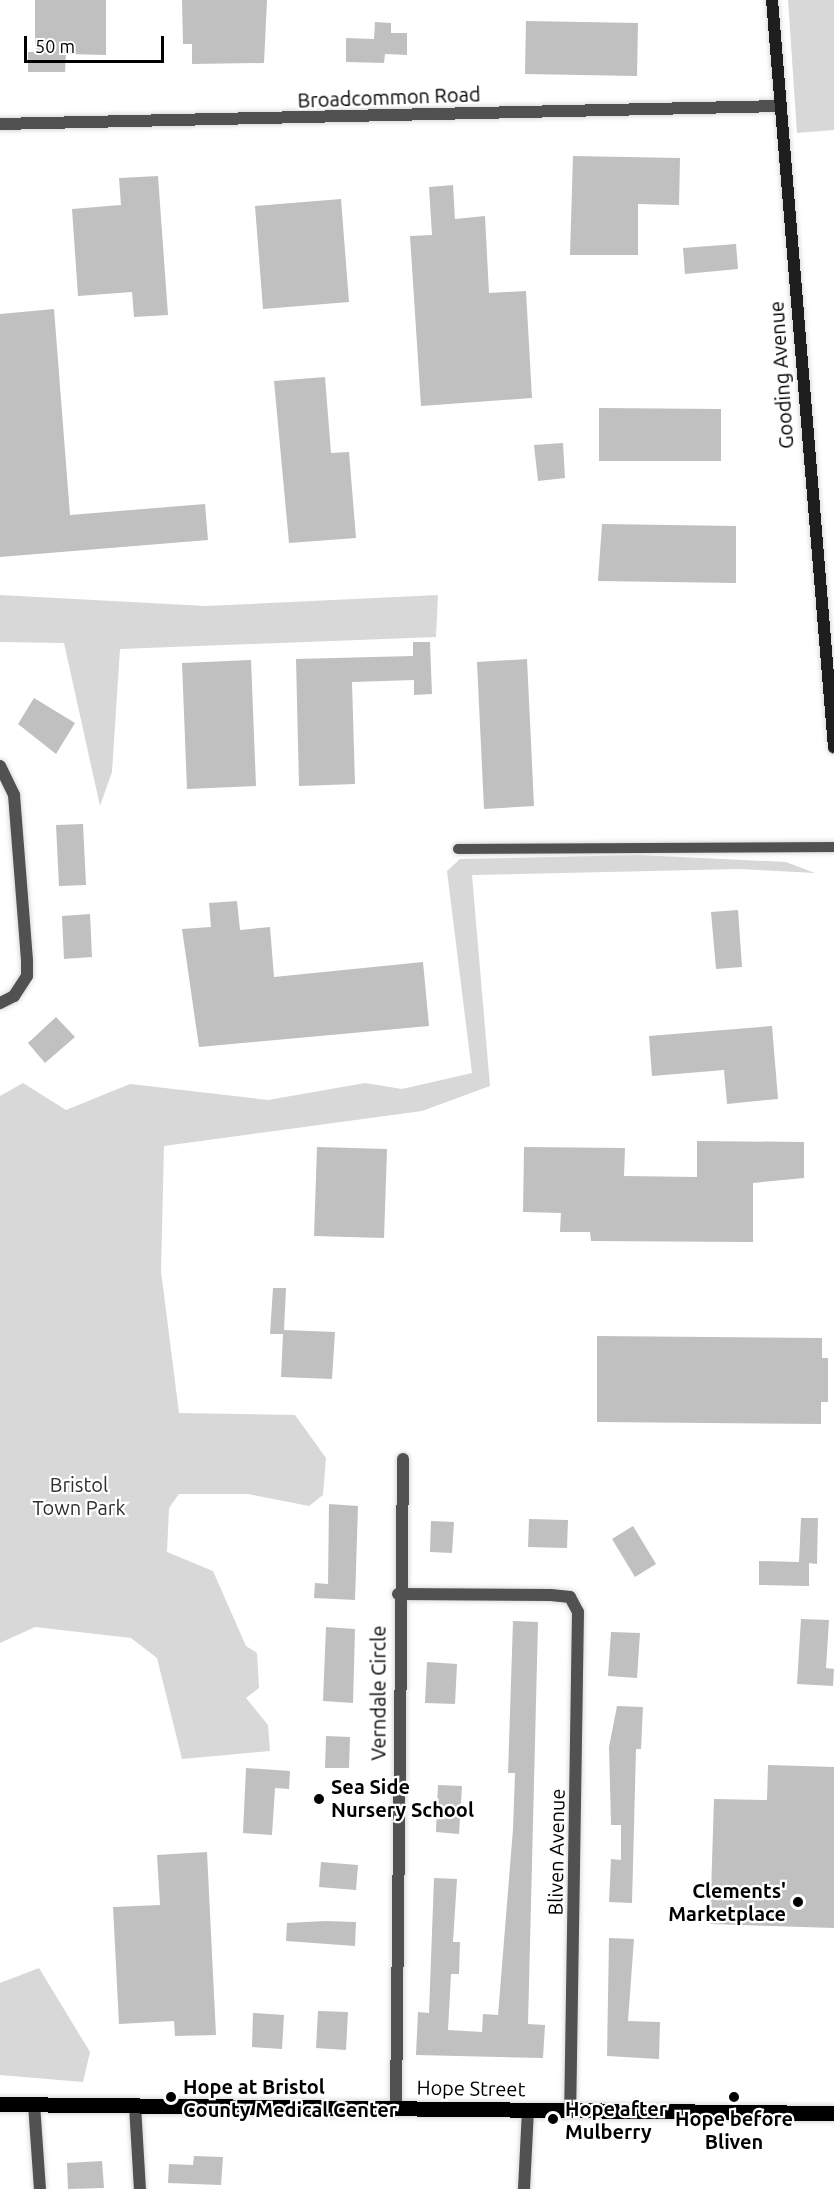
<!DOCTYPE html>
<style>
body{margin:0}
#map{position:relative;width:834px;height:2189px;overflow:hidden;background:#fff;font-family:Ubuntu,sans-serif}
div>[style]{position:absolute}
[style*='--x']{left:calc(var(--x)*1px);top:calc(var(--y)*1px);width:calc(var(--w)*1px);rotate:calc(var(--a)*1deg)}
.green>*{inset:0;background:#d8d8d8}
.building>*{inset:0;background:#c0c0c0}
.roads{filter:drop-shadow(0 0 2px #dbdbdb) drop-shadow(0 0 2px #dbdbdb)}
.service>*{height:10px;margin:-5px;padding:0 5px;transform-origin:5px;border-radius:5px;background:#515151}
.minor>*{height:12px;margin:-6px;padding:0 6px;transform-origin:6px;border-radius:6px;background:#515151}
.tertiary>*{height:12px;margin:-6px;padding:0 6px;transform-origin:6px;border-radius:6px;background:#515151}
.secondary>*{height:12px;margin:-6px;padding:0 6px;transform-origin:6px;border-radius:6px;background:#1e1e1e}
.primary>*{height:15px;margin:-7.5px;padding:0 7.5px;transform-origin:7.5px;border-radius:7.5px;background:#000}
.dots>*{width:16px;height:16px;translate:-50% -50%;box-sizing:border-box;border:3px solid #fff;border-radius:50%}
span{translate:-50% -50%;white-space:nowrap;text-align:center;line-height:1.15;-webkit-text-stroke:4.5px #fff;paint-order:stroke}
.street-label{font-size:20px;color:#000}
.park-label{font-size:20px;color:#2f2f2f}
.poi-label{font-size:20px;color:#000;font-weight:700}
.left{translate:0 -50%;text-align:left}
.right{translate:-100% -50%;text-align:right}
.scale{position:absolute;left:24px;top:36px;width:140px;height:27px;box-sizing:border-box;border:3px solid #000;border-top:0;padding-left:8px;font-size:18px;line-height:21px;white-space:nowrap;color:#000;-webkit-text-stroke:4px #fff;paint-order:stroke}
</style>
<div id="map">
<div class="green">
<div style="clip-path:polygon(788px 0,834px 0,834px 130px,797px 133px)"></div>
<div style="clip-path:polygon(0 595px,206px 606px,438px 595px,436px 637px,120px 649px,112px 772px,100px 806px,64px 643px,0 642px)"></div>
<div style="clip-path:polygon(638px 855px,786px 862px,815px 873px,739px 869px,472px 875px,490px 1086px,422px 1111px,164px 1146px,161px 1271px,179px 1413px,295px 1415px,326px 1458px,323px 1495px,309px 1506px,248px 1494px,179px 1494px,169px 1508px,167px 1552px,213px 1571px,246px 1646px,257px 1653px,259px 1688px,246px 1698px,268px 1725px,270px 1751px,182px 1759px,157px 1658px,131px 1638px,35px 1627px,0 1643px,0 1096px,23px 1083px,66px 1110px,130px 1084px,268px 1100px,365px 1083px,402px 1089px,472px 1073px,447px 871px,460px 859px)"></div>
<div style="clip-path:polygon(39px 1968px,90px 2052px,83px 2082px,0 2075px,0 1983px)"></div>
</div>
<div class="building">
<div style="clip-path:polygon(35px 0,106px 0,106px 55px,66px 54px,65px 72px,28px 72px,28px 52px,35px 52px)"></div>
<div style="clip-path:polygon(182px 0,267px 0,264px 63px,192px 64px,192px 44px,183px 44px)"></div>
<div style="clip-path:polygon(526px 21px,638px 23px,637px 76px,525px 74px)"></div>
<div style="clip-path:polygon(375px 22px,391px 23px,391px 33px,407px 33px,407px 55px,385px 54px,384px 63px,346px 62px,346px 38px,374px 39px)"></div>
<div style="clip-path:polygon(573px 156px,680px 158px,679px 205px,638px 204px,638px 255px,570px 255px)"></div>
<div style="clip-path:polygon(158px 176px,168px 315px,134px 317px,132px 292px,78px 296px,72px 209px,121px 205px,119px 178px)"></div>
<div style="clip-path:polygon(453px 185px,455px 219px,485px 216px,489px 293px,526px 291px,532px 398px,421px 406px,410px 236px,432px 235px,429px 187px)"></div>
<div style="clip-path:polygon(341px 199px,349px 302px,263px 309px,255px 206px)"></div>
<div style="clip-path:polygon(736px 244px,738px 269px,685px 274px,683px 248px)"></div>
<div style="clip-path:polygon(54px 309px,70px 515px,205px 504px,208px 540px,0 557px,0 314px)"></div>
<div style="clip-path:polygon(325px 377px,331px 453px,349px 452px,356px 538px,289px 543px,274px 381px)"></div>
<div style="clip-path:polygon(599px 408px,721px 409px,721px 461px,599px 461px)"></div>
<div style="clip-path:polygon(563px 443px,565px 478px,538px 481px,534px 445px)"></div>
<div style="clip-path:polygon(602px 524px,736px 526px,736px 583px,598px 581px)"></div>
<div style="clip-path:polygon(413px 642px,430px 642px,432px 694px,414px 695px,414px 680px,352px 682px,355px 784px,299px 786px,296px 659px,413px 656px)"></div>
<div style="clip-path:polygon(527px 659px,534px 806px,484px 809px,477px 662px)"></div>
<div style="clip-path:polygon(251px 660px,256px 786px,187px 789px,182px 663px)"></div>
<div style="clip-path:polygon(34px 698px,75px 723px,56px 754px,18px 724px)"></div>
<div style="clip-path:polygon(83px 824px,86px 885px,59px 886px,56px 825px)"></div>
<div style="clip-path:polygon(237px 901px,240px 930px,270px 927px,274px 977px,423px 962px,429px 1026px,199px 1047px,182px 929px,211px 927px,209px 903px)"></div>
<div style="clip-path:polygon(738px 910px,742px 967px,716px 969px,711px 912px)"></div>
<div style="clip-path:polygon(90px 914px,92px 957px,64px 959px,62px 916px)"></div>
<div style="clip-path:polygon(56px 1017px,75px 1037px,45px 1063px,28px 1043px)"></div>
<div style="clip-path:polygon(772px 1026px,778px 1099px,727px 1104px,724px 1070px,652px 1076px,649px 1036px)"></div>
<div style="clip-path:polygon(697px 1141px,804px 1142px,804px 1178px,753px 1183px,753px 1242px,591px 1241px,590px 1232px,560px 1232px,561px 1213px,523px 1212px,524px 1147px,625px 1148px,624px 1176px,697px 1177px)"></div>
<div style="clip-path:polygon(317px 1147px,387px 1149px,384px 1238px,314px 1236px)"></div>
<div style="clip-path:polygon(273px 1288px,286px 1288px,284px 1330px,335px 1332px,332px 1379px,281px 1377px,283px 1334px,270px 1334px)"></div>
<div style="clip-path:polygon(597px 1336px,822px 1338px,822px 1358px,828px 1358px,828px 1402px,821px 1402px,821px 1424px,597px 1422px)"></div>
<div style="clip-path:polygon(329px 1504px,358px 1506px,355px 1600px,314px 1598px,315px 1583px,328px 1584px)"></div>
<div style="clip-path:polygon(801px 1518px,818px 1518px,817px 1564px,809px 1563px,809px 1586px,759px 1585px,759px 1561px,799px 1562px)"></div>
<div style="clip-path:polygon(529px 1519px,568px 1520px,567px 1548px,528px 1547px)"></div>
<div style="clip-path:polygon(431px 1521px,454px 1522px,452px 1553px,430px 1552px)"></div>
<div style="clip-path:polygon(633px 1526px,656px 1564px,635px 1577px,612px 1539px)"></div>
<div style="clip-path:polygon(801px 1619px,829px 1620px,826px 1668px,834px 1669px,833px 1686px,797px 1684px)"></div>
<div style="clip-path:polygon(513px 1621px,538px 1622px,528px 2024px,545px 2025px,543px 2058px,416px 2055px,418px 2012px,429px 2013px,434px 1878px,457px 1879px,453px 1942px,460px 1942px,459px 1974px,451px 1974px,448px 2030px,482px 2032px,483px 2014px,498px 2015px,513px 1829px,515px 1773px,508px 1773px)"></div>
<div style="clip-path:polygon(326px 1627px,355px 1629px,353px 1703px,323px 1701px)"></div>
<div style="clip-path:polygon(611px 1632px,640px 1633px,637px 1678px,608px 1676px)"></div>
<div style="clip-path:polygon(427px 1662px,457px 1664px,455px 1704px,425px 1703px)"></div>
<div style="clip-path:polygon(617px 1706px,643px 1707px,641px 1749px,636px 1749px,632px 1903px,609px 1902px,611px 1859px,621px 1860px,621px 1825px,611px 1825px,609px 1747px)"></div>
<div style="clip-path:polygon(326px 1736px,350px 1737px,349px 1768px,325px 1768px)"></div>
<div style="clip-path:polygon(768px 1765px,834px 1767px,834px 1928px,710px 1924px,714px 1799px,767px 1800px)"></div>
<div style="clip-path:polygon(246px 1768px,290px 1771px,289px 1789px,275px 1788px,272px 1835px,243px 1833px)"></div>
<div style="clip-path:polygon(438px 1785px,462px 1786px,459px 1834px,436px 1832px)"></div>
<div style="clip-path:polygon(207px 1852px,216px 2035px,175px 2036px,174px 2021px,119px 2024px,113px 1907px,160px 1905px,157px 1855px)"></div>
<div style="clip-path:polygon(321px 1862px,358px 1865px,356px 1890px,319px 1887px)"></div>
<div style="clip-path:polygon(325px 1921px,356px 1922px,355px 1946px,286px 1941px,287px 1923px)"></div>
<div style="clip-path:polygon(609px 1938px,634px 1939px,628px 2021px,660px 2022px,659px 2059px,607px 2056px)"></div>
<div style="clip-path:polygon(318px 2011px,348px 2012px,346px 2050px,316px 2048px)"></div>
<div style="clip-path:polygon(253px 2013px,284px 2015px,282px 2049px,252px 2047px)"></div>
<div style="clip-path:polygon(194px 2156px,223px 2157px,221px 2185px,168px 2183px,169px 2164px,193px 2165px)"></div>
<div style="clip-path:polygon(102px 2161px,104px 2188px,68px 2189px,67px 2163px)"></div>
</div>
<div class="roads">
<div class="service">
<div style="--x:458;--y:849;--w:376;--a:-0.3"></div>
</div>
<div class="minor">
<div style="--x:0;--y:766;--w:32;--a:64"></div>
<div style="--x:14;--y:795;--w:167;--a:85.5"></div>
<div style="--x:27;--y:961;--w:15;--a:90"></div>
<div style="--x:27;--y:976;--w:24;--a:123"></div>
<div style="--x:14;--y:996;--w:16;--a:153"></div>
<div style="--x:398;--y:1594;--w:153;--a:0.4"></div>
<div style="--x:551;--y:1595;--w:19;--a:6"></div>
<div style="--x:570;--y:1597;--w:17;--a:62"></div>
<div style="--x:578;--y:1612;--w:499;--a:90.9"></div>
<div style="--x:34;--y:2104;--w:85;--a:86"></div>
<div style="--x:135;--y:2106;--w:83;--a:86.6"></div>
<div style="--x:396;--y:2108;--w:649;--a:-89.38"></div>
<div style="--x:524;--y:2189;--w:79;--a:-87.1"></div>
</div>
<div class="tertiary">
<div style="--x:0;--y:124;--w:780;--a:-1.32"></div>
</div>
<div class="secondary">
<div style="--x:772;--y:0;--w:750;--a:85.26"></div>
</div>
<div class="primary">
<div style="--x:0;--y:2104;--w:834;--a:0.62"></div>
</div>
</div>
<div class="dots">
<div style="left:319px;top:1799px;background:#000"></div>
<div style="left:798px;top:1902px;background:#000"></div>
<div style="left:171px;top:2097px;background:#000"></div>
<div style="left:734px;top:2097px;background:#000"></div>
<div style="left:553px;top:2119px;background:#000"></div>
</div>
<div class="street-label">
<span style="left:389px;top:97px;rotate:-2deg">Broadcommon Road</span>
<span style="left:781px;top:375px;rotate:-94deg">Gooding Avenue</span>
<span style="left:378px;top:1693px;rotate:-90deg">Verndale Circle</span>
<span style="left:556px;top:1852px;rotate:-89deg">Bliven Avenue</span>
<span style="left:471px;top:2088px;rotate:1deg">Hope Street</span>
</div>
<div class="park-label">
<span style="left:79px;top:1496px">Bristol<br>Town Park</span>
</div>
<div class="poi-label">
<span class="left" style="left:331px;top:1798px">Sea Side<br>Nursery School</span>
<span class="right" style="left:786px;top:1902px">Clements'<br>Marketplace</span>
<span class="left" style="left:183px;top:2098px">Hope at Bristol<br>County Medical Center</span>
<span class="left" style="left:565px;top:2120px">Hope after<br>Mulberry</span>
<span style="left:734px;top:2130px">Hope before<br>Bliven</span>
</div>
<div class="scale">50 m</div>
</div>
